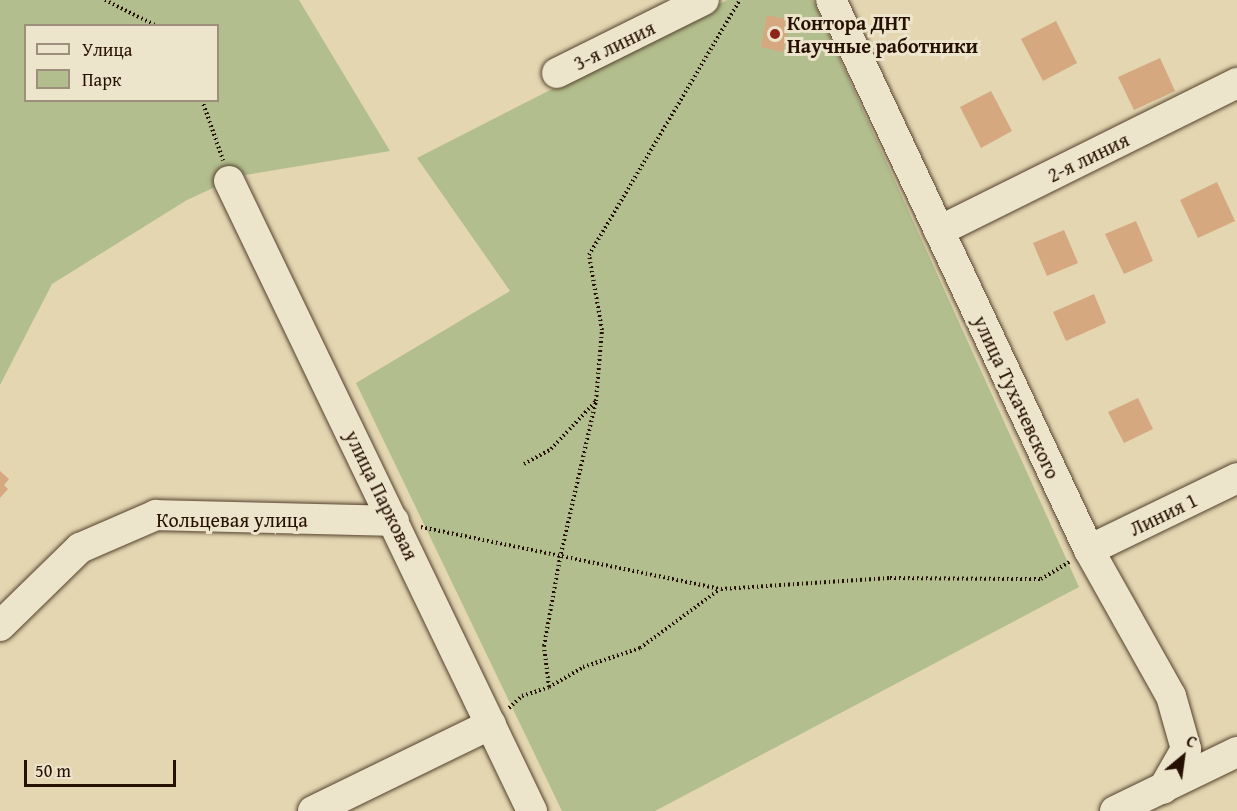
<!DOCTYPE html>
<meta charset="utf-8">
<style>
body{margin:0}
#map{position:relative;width:1237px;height:811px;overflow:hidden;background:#e3d6b1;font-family:"Gentium Book Plus",serif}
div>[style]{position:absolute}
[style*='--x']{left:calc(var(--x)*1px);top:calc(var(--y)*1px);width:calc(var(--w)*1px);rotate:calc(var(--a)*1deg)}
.green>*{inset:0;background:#b2be8d}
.building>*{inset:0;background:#d5a880}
.path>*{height:4px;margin-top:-2px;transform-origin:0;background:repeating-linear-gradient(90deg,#261001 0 1.5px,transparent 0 4.5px)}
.roads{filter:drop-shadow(0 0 2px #55422d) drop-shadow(0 0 2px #55422d)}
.minor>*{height:30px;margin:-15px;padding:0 15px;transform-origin:15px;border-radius:15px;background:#ede4cc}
.dots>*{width:16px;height:16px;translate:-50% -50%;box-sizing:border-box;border:3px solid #ede4cc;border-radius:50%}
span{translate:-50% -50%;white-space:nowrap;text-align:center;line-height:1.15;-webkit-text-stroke:6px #ede4cc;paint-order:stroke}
.poi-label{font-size:20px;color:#261001;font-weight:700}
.left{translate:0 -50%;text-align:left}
.street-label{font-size:20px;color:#261001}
.legend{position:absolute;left:24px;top:24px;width:195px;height:78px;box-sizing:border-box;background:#ede4cc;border:2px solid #9d8f7b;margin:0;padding:8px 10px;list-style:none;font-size:18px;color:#261001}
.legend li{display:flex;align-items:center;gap:12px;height:30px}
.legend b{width:30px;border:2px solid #9d8f7b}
.north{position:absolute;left:1153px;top:727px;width:60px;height:60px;-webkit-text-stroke:4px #ede4cc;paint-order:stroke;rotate:29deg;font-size:16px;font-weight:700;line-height:24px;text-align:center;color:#261001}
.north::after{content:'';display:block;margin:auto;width:21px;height:27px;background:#261001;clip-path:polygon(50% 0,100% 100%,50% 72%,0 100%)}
.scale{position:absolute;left:24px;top:760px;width:152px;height:27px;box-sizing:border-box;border:3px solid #261001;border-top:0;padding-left:8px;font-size:18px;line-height:21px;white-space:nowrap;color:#261001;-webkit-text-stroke:4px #ede4cc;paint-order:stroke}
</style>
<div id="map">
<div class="green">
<div style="clip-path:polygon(evenodd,0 0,299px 0,390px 151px,239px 176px,187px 200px,52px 284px,0 385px,0 0,26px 26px,218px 26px,218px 100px,26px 100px,26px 26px)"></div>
<div style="clip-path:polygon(727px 0,813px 0,1079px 587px,655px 811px,562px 811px,356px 383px,510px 291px,417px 158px)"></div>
</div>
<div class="building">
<div style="clip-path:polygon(767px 15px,790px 20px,783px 52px,761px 47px)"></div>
<div style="clip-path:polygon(1056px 21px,1077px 63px,1043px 81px,1021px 39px)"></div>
<div style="clip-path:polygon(1160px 58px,1175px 91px,1134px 110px,1118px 77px)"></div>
<div style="clip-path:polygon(991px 91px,1012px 131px,981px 148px,960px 107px)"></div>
<div style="clip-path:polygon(1217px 182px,1235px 221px,1198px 238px,1180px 200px)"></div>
<div style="clip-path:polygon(1136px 221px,1153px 261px,1124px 274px,1105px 234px)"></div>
<div style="clip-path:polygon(1064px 230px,1078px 263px,1047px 276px,1033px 243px)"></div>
<div style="clip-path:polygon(1094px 294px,1106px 323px,1066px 341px,1053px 312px)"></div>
<div style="clip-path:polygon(1138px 398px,1153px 429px,1124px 443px,1108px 412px)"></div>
<div style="clip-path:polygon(0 471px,9px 479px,4px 485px,8px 489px,0 498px)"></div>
</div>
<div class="path">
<div style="--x:105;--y:0;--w:58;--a:26.6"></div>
<div style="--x:202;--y:100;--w:64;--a:70.7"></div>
<div style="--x:524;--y:464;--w:31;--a:-29"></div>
<div style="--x:551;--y:449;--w:66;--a:-46.8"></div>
<div style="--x:421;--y:527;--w:306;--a:11.7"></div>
<div style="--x:721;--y:589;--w:169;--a:-3.7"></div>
<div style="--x:890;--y:578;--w:151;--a:0.4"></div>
<div style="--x:1041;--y:579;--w:33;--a:-31"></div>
<div style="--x:549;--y:687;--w:41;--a:-97"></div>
<div style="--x:544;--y:646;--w:89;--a:-79.7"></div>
<div style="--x:560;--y:558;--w:161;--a:-77.1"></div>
<div style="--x:596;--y:401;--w:71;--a:-85.2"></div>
<div style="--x:602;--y:330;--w:76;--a:-99.8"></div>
<div style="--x:589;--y:255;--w:296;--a:-59.4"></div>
<div style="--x:509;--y:708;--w:18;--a:-43"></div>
<div style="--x:522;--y:696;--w:28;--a:-18"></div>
<div style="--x:549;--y:687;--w:39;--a:-30"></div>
<div style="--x:583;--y:667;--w:60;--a:-18.4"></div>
<div style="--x:640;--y:648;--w:99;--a:-36.4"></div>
</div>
<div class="roads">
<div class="minor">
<div style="--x:831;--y:0;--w:608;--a:64.87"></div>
<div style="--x:1089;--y:550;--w:167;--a:60.7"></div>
<div style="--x:1171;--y:696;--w:55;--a:74.2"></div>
<div style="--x:1186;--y:749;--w:46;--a:119.9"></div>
<div style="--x:557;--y:73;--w:164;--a:-26.4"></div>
<div style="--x:229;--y:181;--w:699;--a:64.31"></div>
<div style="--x:939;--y:231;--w:333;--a:-26.4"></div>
<div style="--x:1089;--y:550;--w:165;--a:-25.9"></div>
<div style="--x:0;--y:626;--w:112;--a:-44.3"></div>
<div style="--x:80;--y:548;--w:83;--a:-23.5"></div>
<div style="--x:156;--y:515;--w:238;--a:1.4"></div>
<div style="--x:313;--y:811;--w:198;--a:-26"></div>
<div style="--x:1115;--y:811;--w:136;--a:-25.8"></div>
</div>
</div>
<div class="dots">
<div style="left:775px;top:34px;background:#8f2418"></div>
</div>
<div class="poi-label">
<span class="left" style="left:787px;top:34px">Контора ДНТ<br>Научные работники</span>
</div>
<div class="street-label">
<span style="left:614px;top:45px;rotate:-26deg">3-я линия</span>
<span style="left:1088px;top:157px;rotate:-26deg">2-я линия</span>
<span style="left:1017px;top:397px;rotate:65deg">улица Тухачевского</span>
<span style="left:382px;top:495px;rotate:64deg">улица Парковая</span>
<span style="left:1163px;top:514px;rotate:-26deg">Линия 1</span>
<span style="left:232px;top:519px">Кольцевая улица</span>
</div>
<ul class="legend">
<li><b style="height:8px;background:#ede4cc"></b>Улица</li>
<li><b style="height:16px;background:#b2be8d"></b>Парк</li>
</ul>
<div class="north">С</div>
<div class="scale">50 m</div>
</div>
